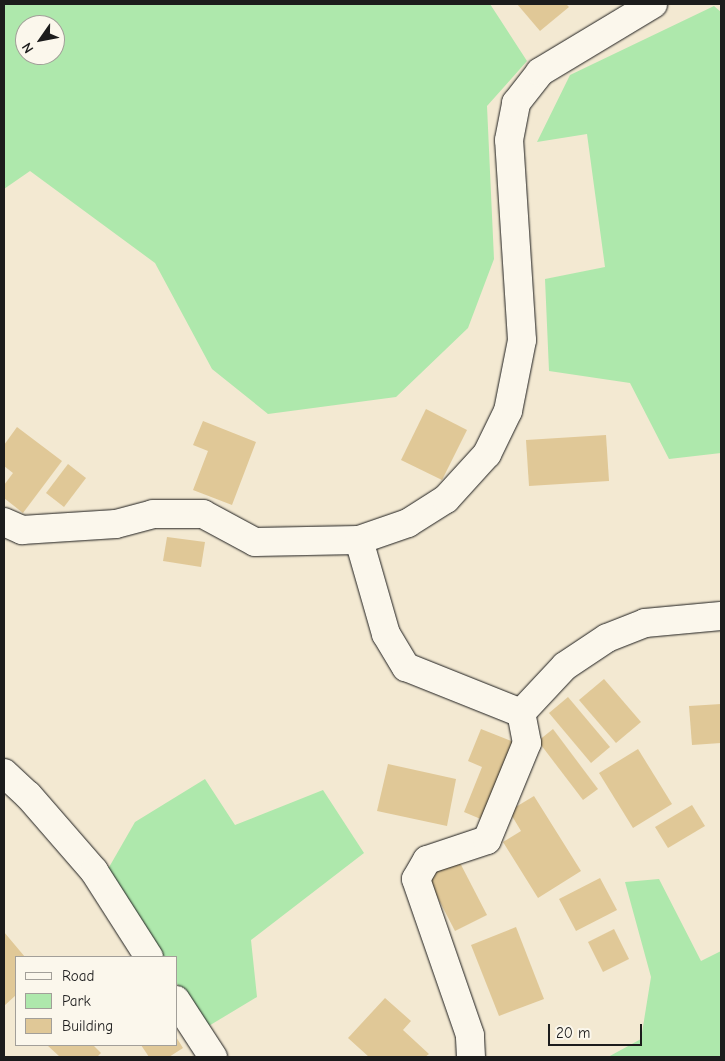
<!DOCTYPE html>
<style>
body{margin:0}
#map{position:relative;width:725px;height:1061px;overflow:hidden;background:#f3e9d2;font-family:"Comic Neue",sans-serif}
div>[style]{position:absolute}
[style*='--x']{left:calc(var(--x)*1px);top:calc(var(--y)*1px);width:calc(var(--w)*1px);rotate:calc(var(--a)*1deg)}
.green>*{inset:0;background:#aee8ac}
.building>*{inset:0;background:#e0c897}
.roads{filter:drop-shadow(0 0 1px #1c1c1c) drop-shadow(0 0 1px #1c1c1c)}
.street>*{height:28px;margin:-14px;padding:0 14px;transform-origin:14px;border-radius:14px;background:#fbf7ec}
span{translate:-50% -50%;white-space:nowrap;text-align:center;line-height:1.15;-webkit-text-stroke:4px #fbf7ec;paint-order:stroke}
.frame{position:absolute;inset:0;border:5px solid #1c1c1c;pointer-events:none}
.legend{position:absolute;left:15px;top:956px;width:162px;height:90px;box-sizing:border-box;background:#fbf7ec;border:1px solid #a29f99;margin:0;padding:6px 9px;list-style:none;font-size:15px;color:#1c1c1c}
.legend li{display:flex;align-items:center;gap:10px;height:25px}
.legend b{width:25px;border:1px solid #a29f99}
.north{position:absolute;left:15px;top:15px;width:50px;height:50px;box-sizing:border-box;background:#fbf7ec;border:1px solid #a29f99;border-radius:50%;rotate:237deg;font-size:14px;font-weight:700;line-height:20px;text-align:center;color:#1c1c1c}
.north::after{content:'';display:block;margin:auto;width:18px;height:22px;background:#1c1c1c;clip-path:polygon(50% 0,100% 100%,50% 72%,0 100%)}
.scale{position:absolute;left:548px;top:1024px;width:94px;height:22px;box-sizing:border-box;border:2px solid #1c1c1c;border-top:0;padding-left:6px;font-size:15px;line-height:18px;white-space:nowrap;color:#1c1c1c;-webkit-text-stroke:4px #fbf7ec;paint-order:stroke}
</style>
<div id="map">
<div class="green">
<div style="clip-path:polygon(evenodd,4px 4px,490px 4px,527px 61px,487px 106px,494px 259px,468px 328px,396px 397px,268px 414px,212px 369px,155px 263px,30px 171px,4px 189px,4px 4px,25px 25px,55px 25px,55px 55px,25px 55px,25px 25px)"></div>
<div style="clip-path:polygon(714px 6px,721px 12px,721px 453px,669px 459px,630px 383px,549px 371px,545px 279px,605px 267px,587px 134px,537px 142px,570px 75px)"></div>
<div style="clip-path:polygon(205px 779px,235px 825px,323px 790px,364px 853px,251px 940px,257px 997px,207px 1027px,176px 982px,176px 957px,159px 957px,104px 876px,135px 822px)"></div>
<div style="clip-path:polygon(659px 879px,701px 961px,721px 951px,721px 1057px,608px 1057px,641px 1039px,651px 977px,625px 882px)"></div>
</div>
<div class="building">
<div style="clip-path:polygon(517px 4px,566px 4px,569px 7px,540px 31px)"></div>
<div style="clip-path:polygon(426px 409px,467px 430px,442px 480px,401px 460px)"></div>
<div style="clip-path:polygon(203px 421px,256px 442px,232px 505px,193px 490px,208px 451px,193px 445px)"></div>
<div style="clip-path:polygon(17px 427px,62px 461px,23px 513px,4px 498px,4px 485px,13px 473px,4px 466px,4px 445px)"></div>
<div style="clip-path:polygon(606px 435px,609px 481px,529px 486px,526px 440px)"></div>
<div style="clip-path:polygon(68px 464px,86px 478px,64px 507px,46px 493px)"></div>
<div style="clip-path:polygon(167px 537px,205px 542px,201px 567px,163px 561px)"></div>
<div style="clip-path:polygon(604px 679px,641px 722px,616px 743px,579px 700px)"></div>
<div style="clip-path:polygon(568px 697px,610px 747px,591px 763px,549px 713px)"></div>
<div style="clip-path:polygon(721px 704px,721px 743px,692px 745px,689px 706px)"></div>
<div style="clip-path:polygon(481px 729px,514px 742px,483px 820px,464px 812px,482px 767px,468px 761px)"></div>
<div style="clip-path:polygon(553px 729px,598px 789px,583px 800px,538px 741px)"></div>
<div style="clip-path:polygon(638px 749px,672px 804px,633px 828px,599px 773px)"></div>
<div style="clip-path:polygon(388px 764px,456px 779px,447px 826px,377px 811px)"></div>
<div style="clip-path:polygon(534px 796px,581px 871px,538px 898px,503px 842px,521px 831px,509px 811px)"></div>
<div style="clip-path:polygon(692px 805px,705px 826px,668px 848px,655px 827px)"></div>
<div style="clip-path:polygon(458px 859px,487px 915px,455px 931px,426px 875px)"></div>
<div style="clip-path:polygon(600px 878px,617px 910px,576px 931px,559px 899px)"></div>
<div style="clip-path:polygon(516px 927px,544px 999px,499px 1016px,471px 945px)"></div>
<div style="clip-path:polygon(614px 929px,629px 959px,603px 972px,588px 942px)"></div>
<div style="clip-path:polygon(4px 932px,25px 957px,16px 957px,16px 995px,4px 1006px)"></div>
<div style="clip-path:polygon(385px 998px,411px 1021px,403px 1030px,429px 1054px,425px 1057px,369px 1057px,348px 1038px)"></div>
<div style="clip-path:polygon(176px 1037px,183px 1048px,169px 1057px,149px 1057px,141px 1045px,176px 1045px)"></div>
<div style="clip-path:polygon(47px 1045px,93px 1045px,101px 1053px,97px 1057px,60px 1057px)"></div>
</div>
<div class="roads">
<div class="street">
<div style="--x:4;--y:522;--w:20;--a:24"></div>
<div style="--x:22;--y:530;--w:94;--a:-3.7"></div>
<div style="--x:116;--y:524;--w:38;--a:-15"></div>
<div style="--x:153;--y:514;--w:50;--a:0"></div>
<div style="--x:203;--y:514;--w:59;--a:28.3"></div>
<div style="--x:255;--y:542;--w:104;--a:-1.1"></div>
<div style="--x:359;--y:540;--w:52;--a:-19.1"></div>
<div style="--x:408;--y:523;--w:45;--a:-32.3"></div>
<div style="--x:446;--y:499;--w:61;--a:-47.7"></div>
<div style="--x:487;--y:454;--w:48;--a:-64"></div>
<div style="--x:508;--y:411;--w:72;--a:-78.8"></div>
<div style="--x:522;--y:340;--w:200;--a:-93.7"></div>
<div style="--x:509;--y:140;--w:38;--a:-79"></div>
<div style="--x:516;--y:103;--w:39;--a:-52"></div>
<div style="--x:540;--y:72;--w:132;--a:-31"></div>
<div style="--x:359;--y:540;--w:98;--a:74"></div>
<div style="--x:386;--y:634;--w:39;--a:59"></div>
<div style="--x:406;--y:667;--w:124;--a:21.8"></div>
<div style="--x:521;--y:713;--w:64;--a:-46.9"></div>
<div style="--x:565;--y:666;--w:50;--a:-33.7"></div>
<div style="--x:607;--y:638;--w:41;--a:-21.5"></div>
<div style="--x:645;--y:623;--w:76;--a:-5.3"></div>
<div style="--x:4;--y:773;--w:33;--a:43"></div>
<div style="--x:28;--y:795;--w:101;--a:49"></div>
<div style="--x:94;--y:871;--w:102;--a:57.4"></div>
<div style="--x:176;--y:1000;--w:68;--a:57"></div>
<div style="--x:471;--y:1057;--w:22;--a:-93"></div>
<div style="--x:470;--y:1035;--w:165;--a:-109.1"></div>
<div style="--x:416;--y:879;--w:22;--a:-60"></div>
<div style="--x:427;--y:860;--w:63;--a:-18.4"></div>
<div style="--x:487;--y:840;--w:105;--a:-67.6"></div>
<div style="--x:527;--y:743;--w:31;--a:-101"></div>
</div>
</div>
<div class="frame"></div>
<ul class="legend">
<li><b style="height:6px;background:#fbf7ec"></b>Road</li>
<li><b style="height:14px;background:#aee8ac"></b>Park</li>
<li><b style="height:14px;background:#e0c897"></b>Building</li>
</ul>
<div class="north">N</div>
<div class="scale">20 m</div>
</div>
